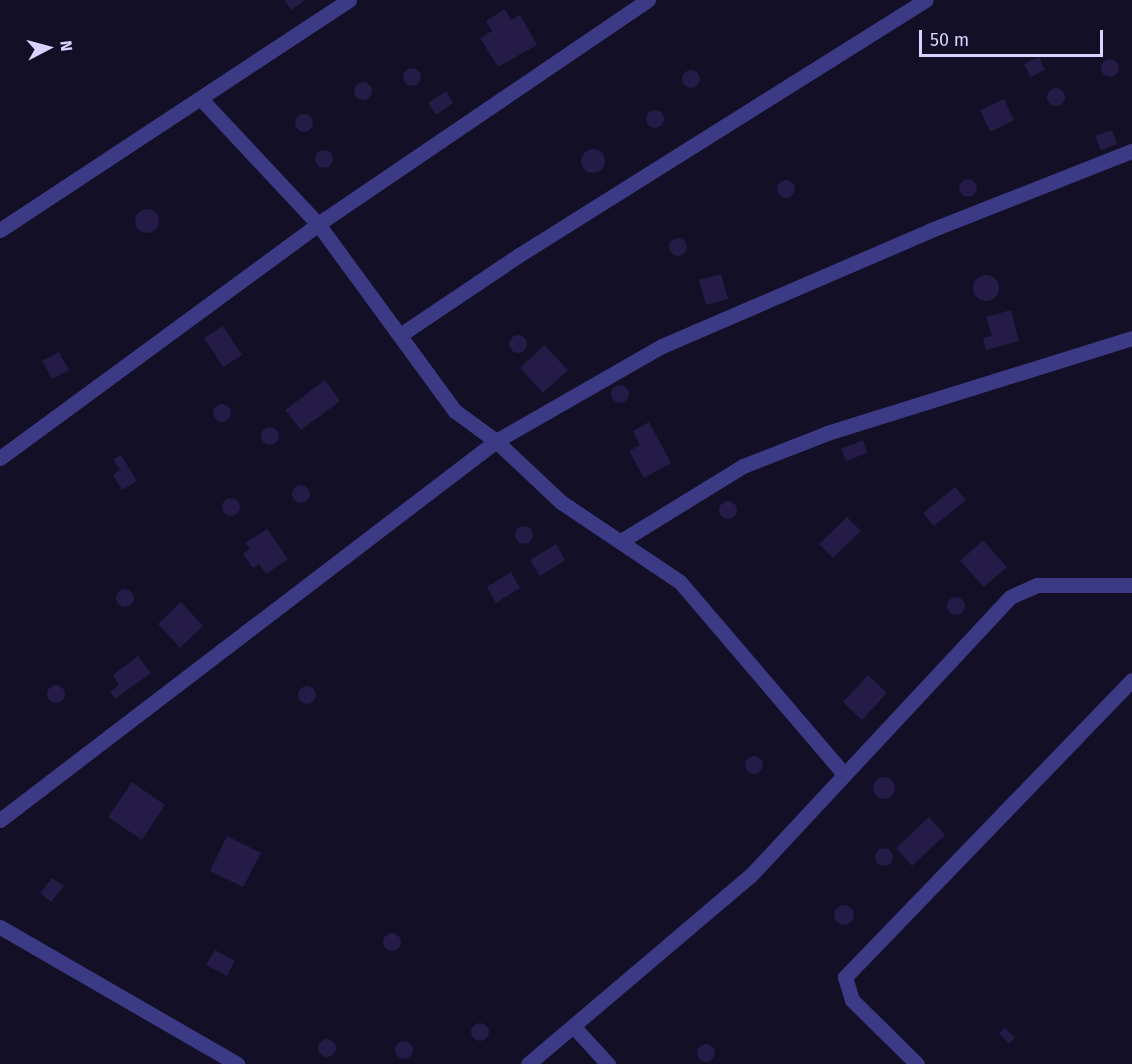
<!DOCTYPE html>
<style>
body{margin:0}
#map{position:relative;width:1132px;height:1064px;overflow:hidden;background:#130f26;font-family:"Fira Sans",sans-serif}
div>[style]{position:absolute}
[style*='--x']{left:calc(var(--x)*1px);top:calc(var(--y)*1px);width:calc(var(--w)*1px);rotate:calc(var(--a)*1deg)}
.building>*{inset:0;background:#241b47}
.round{border-radius:50%}
.minor>*{height:15px;margin:-7.5px;padding:0 7.5px;transform-origin:7.5px;border-radius:7.5px;background:#3d3a85}
span{translate:-50% -50%;white-space:nowrap;text-align:center;line-height:1.15;-webkit-text-stroke:6px #130f26;paint-order:stroke}
.north{position:absolute;left:18px;top:18px;width:60px;height:60px;-webkit-text-stroke:4px #130f26;paint-order:stroke;rotate:84deg;font-size:16px;font-weight:700;line-height:24px;text-align:center;color:#d9d4ff}
.north::after{content:'';display:block;margin:auto;width:21px;height:27px;background:#d9d4ff;clip-path:polygon(50% 0,100% 100%,50% 72%,0 100%)}
.scale{position:absolute;left:919px;top:30px;width:184px;height:27px;box-sizing:border-box;border:3px solid #d9d4ff;border-top:0;padding-left:8px;font-size:18px;line-height:21px;white-space:nowrap;color:#d9d4ff;-webkit-text-stroke:4px #130f26;paint-order:stroke}
</style>
<div id="map">
<div class="building">
<div style="clip-path:polygon(284px 0,305px 0,291px 10px)"></div>
<div style="clip-path:polygon(505px 9px,511px 20px,520px 15px,537px 45px,498px 67px,480px 38px,492px 31px,486px 21px)"></div>
<div style="clip-path:polygon(1039px 57px,1045px 70px,1030px 77px,1024px 64px)"></div>
<div class="round" style="left:1101px;top:59px;width:18px;height:18px"></div>
<div class="round" style="left:403px;top:68px;width:18px;height:18px"></div>
<div class="round" style="left:682px;top:70px;width:18px;height:18px"></div>
<div class="round" style="left:354px;top:82px;width:18px;height:18px"></div>
<div class="round" style="left:1047px;top:88px;width:18px;height:18px"></div>
<div style="clip-path:polygon(446px 91px,453px 103px,436px 115px,428px 103px)"></div>
<div style="clip-path:polygon(1004px 99px,1014px 120px,990px 132px,980px 110px)"></div>
<div class="round" style="left:646px;top:110px;width:18px;height:18px"></div>
<div class="round" style="left:295px;top:114px;width:18px;height:18px"></div>
<div style="clip-path:polygon(1112px 130px,1117px 144px,1101px 150px,1095px 136px)"></div>
<div class="round" style="left:581px;top:149px;width:24px;height:24px"></div>
<div class="round" style="left:315px;top:150px;width:18px;height:18px"></div>
<div class="round" style="left:959px;top:179px;width:18px;height:18px"></div>
<div class="round" style="left:777px;top:180px;width:18px;height:18px"></div>
<div class="round" style="left:135px;top:209px;width:24px;height:24px"></div>
<div class="round" style="left:669px;top:238px;width:18px;height:18px"></div>
<div style="clip-path:polygon(721px 274px,728px 299px,706px 305px,699px 280px)"></div>
<div class="round" style="left:973px;top:275px;width:26px;height:26px"></div>
<div style="clip-path:polygon(1011px 310px,1019px 341px,986px 350px,983px 338px,992px 336px,986px 317px)"></div>
<div style="clip-path:polygon(223px 326px,242px 355px,223px 367px,204px 338px)"></div>
<div class="round" style="left:509px;top:335px;width:18px;height:18px"></div>
<div style="clip-path:polygon(544px 345px,568px 370px,543px 393px,520px 368px)"></div>
<div style="clip-path:polygon(59px 352px,69px 370px,52px 379px,42px 361px)"></div>
<div style="clip-path:polygon(325px 380px,340px 401px,301px 430px,285px 410px)"></div>
<div class="round" style="left:611px;top:385px;width:18px;height:18px"></div>
<div class="round" style="left:213px;top:404px;width:18px;height:18px"></div>
<div style="clip-path:polygon(649px 422px,671px 463px,644px 478px,629px 451px,640px 445px,633px 431px)"></div>
<div class="round" style="left:261px;top:427px;width:18px;height:18px"></div>
<div style="clip-path:polygon(863px 440px,867px 453px,846px 461px,841px 449px)"></div>
<div style="clip-path:polygon(121px 455px,137px 481px,122px 490px,113px 475px,120px 470px,113px 459px)"></div>
<div class="round" style="left:292px;top:485px;width:18px;height:18px"></div>
<div style="clip-path:polygon(955px 487px,966px 500px,934px 526px,923px 513px)"></div>
<div class="round" style="left:222px;top:498px;width:18px;height:18px"></div>
<div class="round" style="left:719px;top:501px;width:18px;height:18px"></div>
<div style="clip-path:polygon(847px 517px,861px 531px,833px 558px,819px 544px)"></div>
<div class="round" style="left:515px;top:526px;width:18px;height:18px"></div>
<div style="clip-path:polygon(267px 529px,288px 559px,266px 574px,259px 564px,253px 568px,243px 554px,250px 549px,245px 543px)"></div>
<div style="clip-path:polygon(983px 540px,1007px 567px,984px 587px,960px 561px)"></div>
<div style="clip-path:polygon(556px 544px,565px 560px,540px 576px,530px 560px)"></div>
<div style="clip-path:polygon(511px 572px,520px 588px,496px 603px,487px 587px)"></div>
<div class="round" style="left:116px;top:589px;width:18px;height:18px"></div>
<div class="round" style="left:947px;top:597px;width:18px;height:18px"></div>
<div style="clip-path:polygon(181px 602px,203px 626px,180px 648px,158px 624px)"></div>
<div style="clip-path:polygon(138px 656px,151px 673px,115px 699px,110px 692px,119px 685px,113px 675px)"></div>
<div style="clip-path:polygon(868px 675px,887px 693px,862px 720px,843px 702px)"></div>
<div class="round" style="left:47px;top:685px;width:18px;height:18px"></div>
<div class="round" style="left:298px;top:686px;width:18px;height:18px"></div>
<div class="round" style="left:745px;top:756px;width:18px;height:18px"></div>
<div class="round" style="left:873px;top:777px;width:22px;height:22px"></div>
<div style="clip-path:polygon(132px 782px,165px 805px,142px 840px,108px 817px)"></div>
<div style="clip-path:polygon(929px 817px,945px 835px,912px 866px,896px 848px)"></div>
<div style="clip-path:polygon(227px 836px,261px 853px,243px 887px,210px 871px)"></div>
<div class="round" style="left:875px;top:848px;width:18px;height:18px"></div>
<div style="clip-path:polygon(52px 878px,64px 886px,51px 902px,40px 893px)"></div>
<div class="round" style="left:834px;top:905px;width:20px;height:20px"></div>
<div class="round" style="left:383px;top:933px;width:18px;height:18px"></div>
<div style="clip-path:polygon(215px 950px,235px 961px,227px 976px,206px 965px)"></div>
<div class="round" style="left:471px;top:1023px;width:18px;height:18px"></div>
<div style="clip-path:polygon(1005px 1028px,1015px 1038px,1009px 1044px,999px 1033px)"></div>
<div class="round" style="left:318px;top:1039px;width:18px;height:18px"></div>
<div class="round" style="left:395px;top:1041px;width:18px;height:18px"></div>
<div class="round" style="left:697px;top:1044px;width:18px;height:18px"></div>
</div>
<div class="minor">
<div style="--x:201;--y:99;--w:171;--a:46.9"></div>
<div style="--x:318;--y:224;--w:232;--a:53.8"></div>
<div style="--x:455;--y:411;--w:51;--a:36.2"></div>
<div style="--x:496;--y:441;--w:89;--a:43.2"></div>
<div style="--x:561;--y:502;--w:143;--a:33.9"></div>
<div style="--x:680;--y:582;--w:251;--a:49.5"></div>
<div style="--x:0;--y:230;--w:418;--a:-33.4"></div>
<div style="--x:400;--y:335;--w:143;--a:-33.9"></div>
<div style="--x:519;--y:255;--w:480;--a:-32.1"></div>
<div style="--x:0;--y:458;--w:395;--a:-36.3"></div>
<div style="--x:318;--y:224;--w:399;--a:-34.2"></div>
<div style="--x:621;--y:541;--w:143;--a:-31.6"></div>
<div style="--x:743;--y:466;--w:90;--a:-21.4"></div>
<div style="--x:827;--y:433;--w:319;--a:-17.3"></div>
<div style="--x:0;--y:820;--w:624;--a:-37.38"></div>
<div style="--x:496;--y:441;--w:191;--a:-29.8"></div>
<div style="--x:662;--y:346;--w:293;--a:-23.3"></div>
<div style="--x:931;--y:230;--w:216;--a:-21.5"></div>
<div style="--x:0;--y:927;--w:274;--a:30"></div>
<div style="--x:573;--y:1026;--w:52;--a:47.4"></div>
<div style="--x:528;--y:1064;--w:291;--a:-40.3"></div>
<div style="--x:750;--y:876;--w:381;--a:-47"></div>
<div style="--x:1010;--y:597;--w:30;--a:-24"></div>
<div style="--x:1037;--y:585;--w:95;--a:0"></div>
<div style="--x:917;--y:1064;--w:91;--a:-135.4"></div>
<div style="--x:852;--y:1000;--w:24;--a:-107"></div>
<div style="--x:845;--y:977;--w:413;--a:-46"></div>
</div>
<div class="north">N</div>
<div class="scale">50 m</div>
</div>
